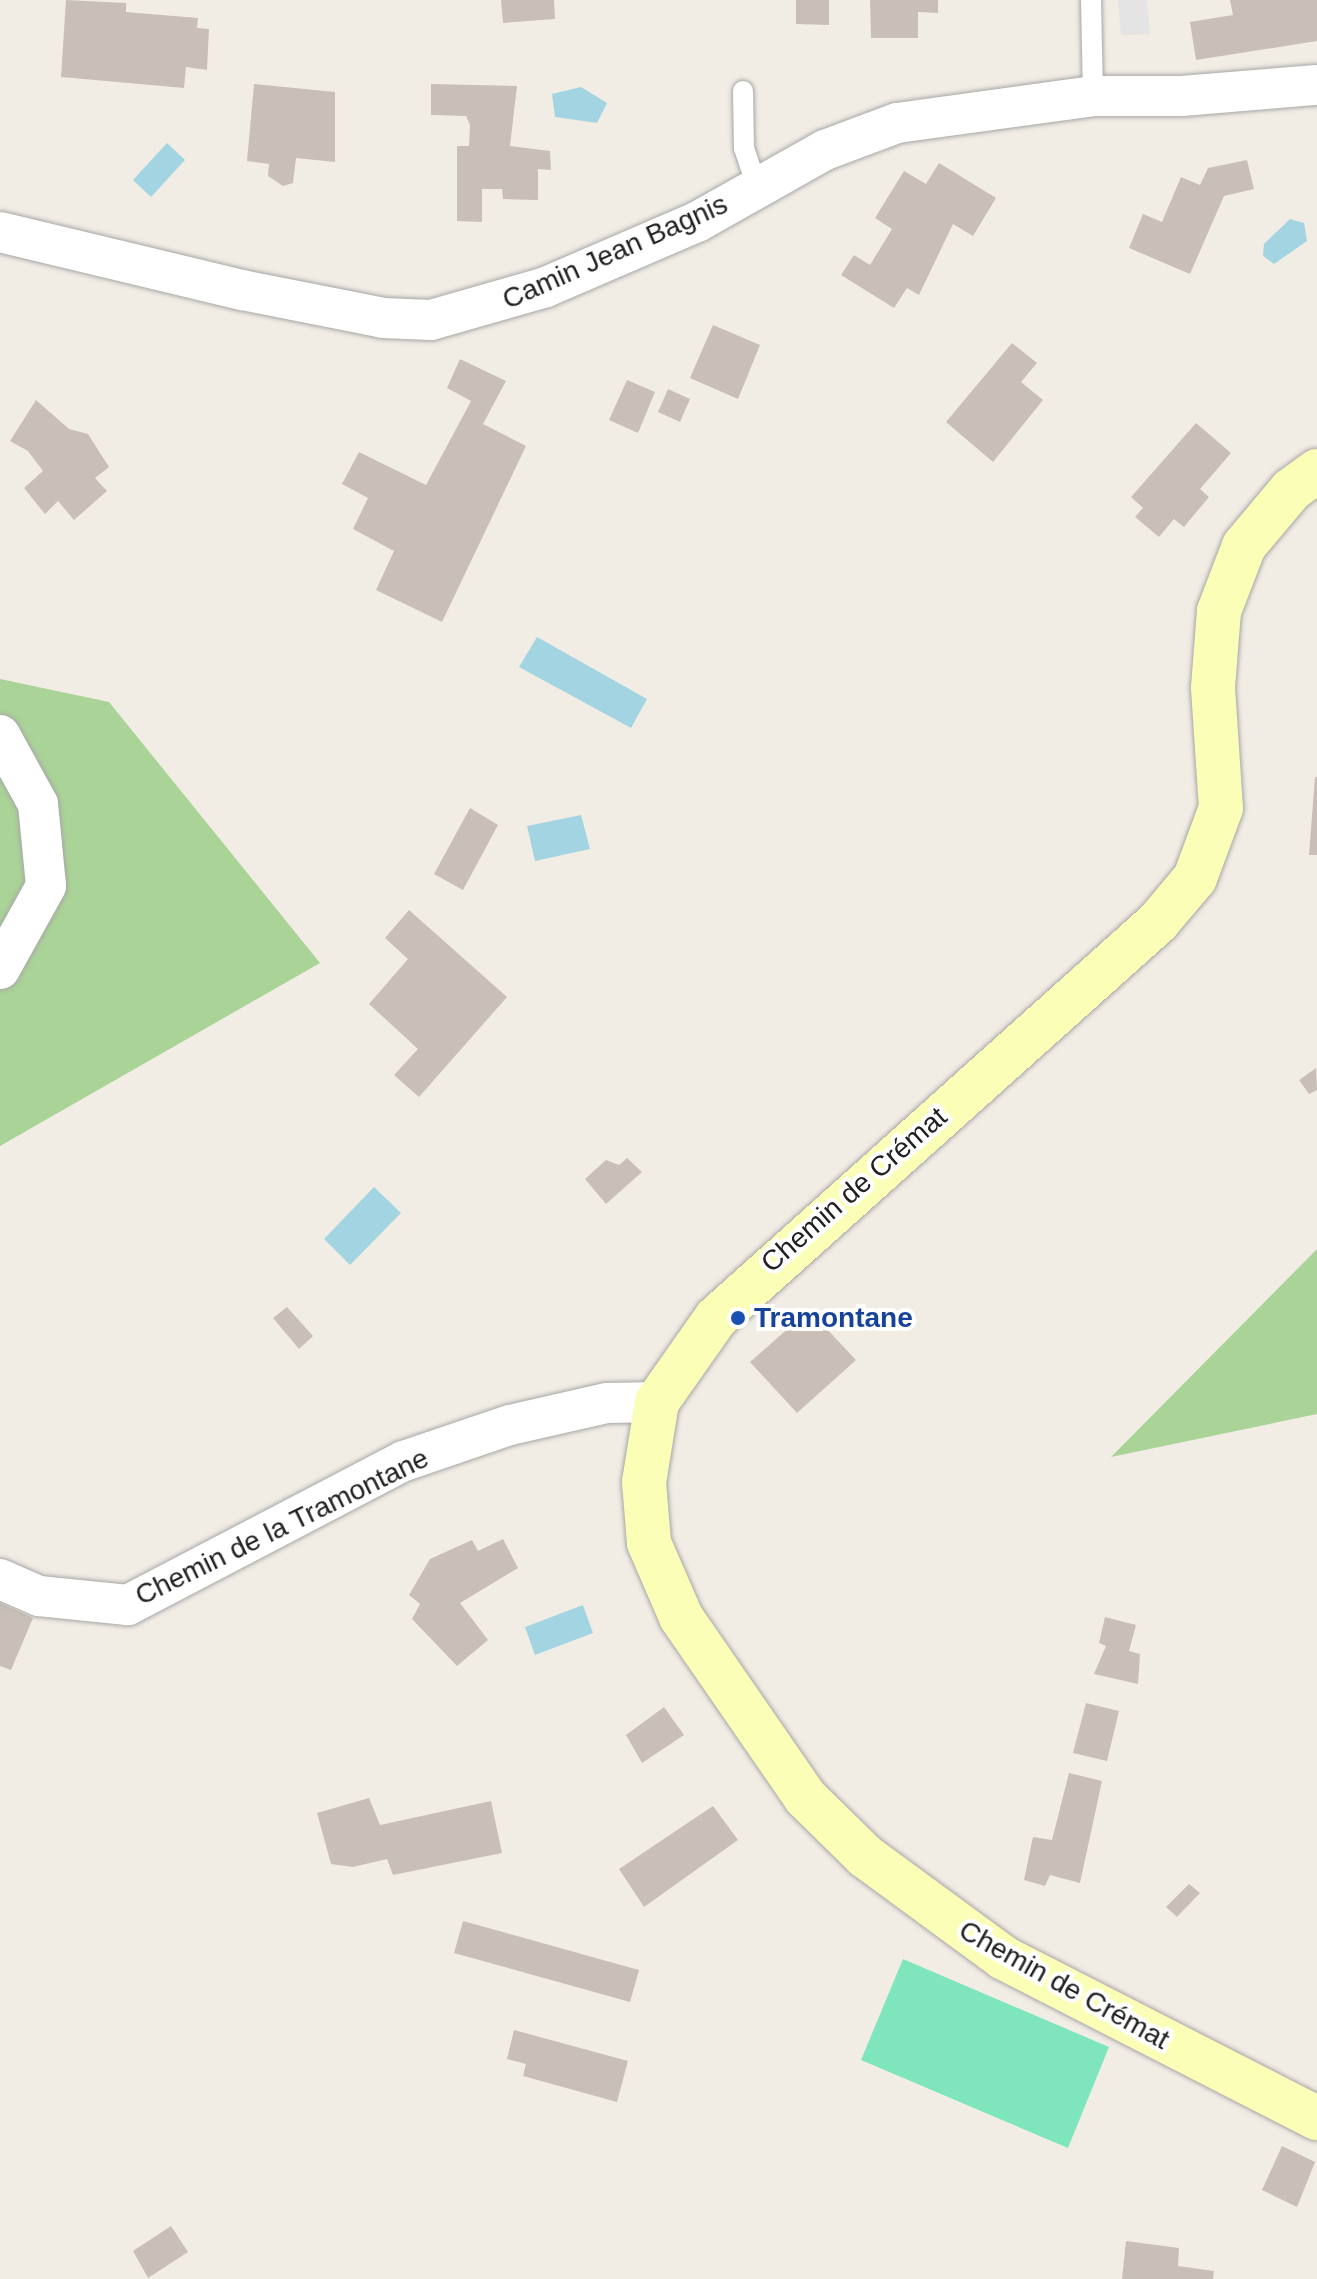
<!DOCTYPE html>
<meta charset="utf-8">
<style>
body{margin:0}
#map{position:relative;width:1317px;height:2279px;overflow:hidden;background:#f1ede5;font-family:Arial,sans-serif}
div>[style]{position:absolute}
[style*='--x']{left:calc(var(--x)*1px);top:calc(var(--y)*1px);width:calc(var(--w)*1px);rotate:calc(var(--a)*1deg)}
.forest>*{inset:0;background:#aad397}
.pitch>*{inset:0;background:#7fe5bc}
.parking>*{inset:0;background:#e4e4e4}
.water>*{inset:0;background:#a3d4e1}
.building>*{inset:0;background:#c9bfb8}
.roads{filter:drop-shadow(0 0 2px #a7a7a7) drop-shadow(0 0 2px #a7a7a7)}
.lane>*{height:20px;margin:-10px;padding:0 10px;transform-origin:10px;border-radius:10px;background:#fff}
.street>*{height:40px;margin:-20px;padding:0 20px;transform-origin:20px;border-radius:20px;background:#fff}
.secondary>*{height:44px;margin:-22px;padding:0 22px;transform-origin:22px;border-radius:22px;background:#fbfeb7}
.dots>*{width:22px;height:22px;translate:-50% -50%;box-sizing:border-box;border:4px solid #fff;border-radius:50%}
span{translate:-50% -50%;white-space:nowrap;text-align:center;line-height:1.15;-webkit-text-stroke:8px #fff;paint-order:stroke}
.street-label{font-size:28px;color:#202020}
.transit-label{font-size:28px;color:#164399;font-weight:700}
.left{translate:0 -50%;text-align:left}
</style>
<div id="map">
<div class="forest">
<div style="clip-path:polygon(0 679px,109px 702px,320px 963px,0 1146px)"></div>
<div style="clip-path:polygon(1317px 1249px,1317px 1414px,1111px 1457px)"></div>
</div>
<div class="pitch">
<div style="clip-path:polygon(903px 1959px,1109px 2047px,1068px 2148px,861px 2060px)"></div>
</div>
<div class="parking">
<div style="clip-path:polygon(1118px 0,1147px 0,1150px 34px,1121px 35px)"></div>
</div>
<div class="water">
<div style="clip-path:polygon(581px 87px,607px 103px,597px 123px,555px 117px,552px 94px)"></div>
<div style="clip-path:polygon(167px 143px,185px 160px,151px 197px,133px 180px)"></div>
<div style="clip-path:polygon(1290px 219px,1304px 223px,1307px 241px,1274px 264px,1263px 256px,1264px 244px)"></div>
<div style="clip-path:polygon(537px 637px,647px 699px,631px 728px,519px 667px)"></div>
<div style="clip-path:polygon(581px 815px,590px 849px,535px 861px,527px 826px)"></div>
<div style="clip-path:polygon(374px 1187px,401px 1213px,350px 1265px,324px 1239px)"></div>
<div style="clip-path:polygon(583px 1605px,593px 1633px,535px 1655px,525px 1627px)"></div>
</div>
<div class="building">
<div style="clip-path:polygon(66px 0,126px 3px,126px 12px,198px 18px,197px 28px,209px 29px,207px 70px,186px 67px,184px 88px,61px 77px)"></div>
<div style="clip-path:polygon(501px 0,554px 0,555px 19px,503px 23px)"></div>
<div style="clip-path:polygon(796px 0,829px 0,829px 25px,796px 24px)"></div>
<div style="clip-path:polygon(870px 0,938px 0,938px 13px,918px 12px,918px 38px,871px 38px)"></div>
<div style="clip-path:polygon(1230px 0,1317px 0,1317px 41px,1196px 60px,1190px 22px,1233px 15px)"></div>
<div style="clip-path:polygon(254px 84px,335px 92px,335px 162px,296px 158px,293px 183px,283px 186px,268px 176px,269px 164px,247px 161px)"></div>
<div style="clip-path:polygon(431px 84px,517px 86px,510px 146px,550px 151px,551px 170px,538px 169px,538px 200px,503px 199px,502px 189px,482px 189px,482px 222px,457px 221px,457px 146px,469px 146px,470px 125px,466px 116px,431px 115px)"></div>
<div style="clip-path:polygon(1247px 160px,1254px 189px,1224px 196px,1190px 274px,1129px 248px,1143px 214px,1162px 222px,1181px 177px,1200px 185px,1208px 168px)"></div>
<div style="clip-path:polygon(939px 163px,996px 198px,973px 236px,953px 224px,919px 295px,907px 288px,894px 308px,841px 275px,854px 255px,870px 265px,892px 229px,875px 218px,904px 171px,926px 184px)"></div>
<div style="clip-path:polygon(713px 325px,760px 345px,738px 399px,690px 378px)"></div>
<div style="clip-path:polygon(1012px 343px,1037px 363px,1021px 382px,1043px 400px,993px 462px,946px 422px)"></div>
<div style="clip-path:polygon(460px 359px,506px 381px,483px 424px,526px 446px,442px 622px,376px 590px,394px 551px,353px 529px,368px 498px,342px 484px,359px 452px,426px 485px,471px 401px,447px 388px)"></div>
<div style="clip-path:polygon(627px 380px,655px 392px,638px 433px,609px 420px)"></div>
<div style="clip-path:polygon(668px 389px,690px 399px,680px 422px,658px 412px)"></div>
<div style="clip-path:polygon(36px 400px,69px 429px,88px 434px,109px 467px,95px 478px,107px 491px,74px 520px,58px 501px,45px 514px,24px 488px,43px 471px,28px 451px,10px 441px)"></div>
<div style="clip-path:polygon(1196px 423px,1231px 453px,1200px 489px,1209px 497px,1184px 527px,1174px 519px,1159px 537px,1135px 517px,1143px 508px,1131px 497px)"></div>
<div style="clip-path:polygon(1315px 777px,1317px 777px,1317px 855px,1309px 855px)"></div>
<div style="clip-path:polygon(470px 808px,498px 825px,463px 890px,434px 874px)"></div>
<div style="clip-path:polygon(409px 910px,507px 997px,419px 1097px,394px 1075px,418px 1049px,369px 1004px,408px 959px,385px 938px)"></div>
<div style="clip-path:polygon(1316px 1068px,1317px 1090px,1309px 1094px,1299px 1080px)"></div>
<div style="clip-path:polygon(627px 1158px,642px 1172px,606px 1204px,585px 1179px,606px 1160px,619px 1165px)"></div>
<div style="clip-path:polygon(287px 1307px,313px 1336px,299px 1349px,273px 1318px)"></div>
<div style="clip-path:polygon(809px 1310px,856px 1360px,797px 1413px,750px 1362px)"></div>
<div style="clip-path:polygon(503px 1539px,518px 1568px,460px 1603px,488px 1640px,457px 1666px,412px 1619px,420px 1604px,409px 1595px,430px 1559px,472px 1540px,478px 1551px)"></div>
<div style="clip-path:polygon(0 1603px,33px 1618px,11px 1670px,0 1666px)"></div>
<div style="clip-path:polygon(1105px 1617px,1136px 1625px,1129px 1651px,1140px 1654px,1138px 1684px,1094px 1674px,1106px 1646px,1099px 1643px)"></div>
<div style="clip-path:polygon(1086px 1703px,1119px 1711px,1107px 1761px,1073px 1753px)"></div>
<div style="clip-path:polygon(664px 1707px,684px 1735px,642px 1763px,626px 1735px)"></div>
<div style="clip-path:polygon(1069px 1773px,1102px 1781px,1080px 1883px,1050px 1875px,1045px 1886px,1024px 1880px,1033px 1837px,1052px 1840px)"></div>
<div style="clip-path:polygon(369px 1798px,380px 1825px,491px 1801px,502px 1853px,393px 1875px,387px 1859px,353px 1867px,331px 1864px,317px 1813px)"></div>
<div style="clip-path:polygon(713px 1806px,738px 1840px,644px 1907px,619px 1869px)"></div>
<div style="clip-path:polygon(1189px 1884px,1200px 1893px,1177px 1917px,1166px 1907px)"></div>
<div style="clip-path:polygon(463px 1921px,639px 1970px,630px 2002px,454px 1953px)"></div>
<div style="clip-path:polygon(514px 2030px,628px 2061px,617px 2102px,523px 2076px,526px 2064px,507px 2059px)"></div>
<div style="clip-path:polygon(1282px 2146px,1315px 2162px,1297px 2207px,1262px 2190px)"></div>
<div style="clip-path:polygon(171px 2226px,188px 2252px,148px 2278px,133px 2251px)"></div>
<div style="clip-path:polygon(1126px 2241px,1179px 2248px,1178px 2266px,1214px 2271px,1213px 2279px,1122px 2279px)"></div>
</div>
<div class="roads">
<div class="lane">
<div style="--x:1091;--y:0;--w:96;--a:88.8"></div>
<div style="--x:743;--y:91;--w:57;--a:89"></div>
<div style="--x:744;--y:148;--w:41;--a:71.6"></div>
</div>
<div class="street">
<div style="--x:0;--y:232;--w:249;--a:13.5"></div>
<div style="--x:242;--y:290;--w:144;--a:11.2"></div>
<div style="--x:383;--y:318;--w:48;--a:2.4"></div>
<div style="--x:431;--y:320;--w:120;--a:-16"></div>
<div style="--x:546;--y:287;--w:164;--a:-23.3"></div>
<div style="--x:697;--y:222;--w:147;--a:-29.4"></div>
<div style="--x:825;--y:150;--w:77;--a:-20.6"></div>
<div style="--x:897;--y:123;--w:198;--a:-7.8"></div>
<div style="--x:1093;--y:96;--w:89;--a:0"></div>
<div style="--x:1182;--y:96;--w:135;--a:-4.7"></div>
<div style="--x:0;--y:735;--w:79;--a:61.2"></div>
<div style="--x:38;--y:804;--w:82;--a:84.4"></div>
<div style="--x:46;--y:886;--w:95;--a:119"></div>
<div style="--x:0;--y:1579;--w:43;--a:23.6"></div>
<div style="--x:39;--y:1596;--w:89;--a:5.8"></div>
<div style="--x:128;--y:1605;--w:311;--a:-27.6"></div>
<div style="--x:404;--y:1461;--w:112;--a:-18.8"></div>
<div style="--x:510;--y:1425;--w:99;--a:-12.8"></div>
<div style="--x:607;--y:1403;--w:50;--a:-1.1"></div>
</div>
<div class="secondary">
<div style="--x:1317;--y:471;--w:32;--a:144"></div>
<div style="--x:1291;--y:490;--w:73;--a:130"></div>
<div style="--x:1244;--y:546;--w:70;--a:111"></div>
<div style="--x:1219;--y:611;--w:77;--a:94.5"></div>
<div style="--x:1213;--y:688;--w:120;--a:86.2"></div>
<div style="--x:1221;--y:808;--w:75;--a:110.4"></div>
<div style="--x:1195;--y:878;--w:57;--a:130.1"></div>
<div style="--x:1158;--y:922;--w:593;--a:138.14"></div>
<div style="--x:716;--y:1318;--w:103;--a:125.1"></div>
<div style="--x:657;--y:1402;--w:81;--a:99.2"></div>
<div style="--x:644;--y:1482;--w:61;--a:85.3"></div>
<div style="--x:649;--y:1543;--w:81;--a:66.6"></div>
<div style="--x:681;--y:1617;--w:219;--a:55.4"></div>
<div style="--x:805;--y:1797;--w:84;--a:44.5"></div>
<div style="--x:865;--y:1856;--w:172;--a:36.3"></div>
<div style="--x:1004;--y:1958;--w:352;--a:27.1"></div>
</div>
</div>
<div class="dots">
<div style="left:738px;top:1318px;background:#1a4fb4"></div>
</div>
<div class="street-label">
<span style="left:615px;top:252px;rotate:-24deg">Camin Jean Bagnis</span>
<span style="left:854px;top:1190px;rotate:-41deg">Chemin de Crémat</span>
<span style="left:282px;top:1527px;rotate:-26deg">Chemin de la Tramontane</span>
<span style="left:1064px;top:1985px;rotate:29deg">Chemin de Crémat</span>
</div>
<div class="transit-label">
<span class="left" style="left:754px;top:1318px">Tramontane</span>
</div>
</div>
